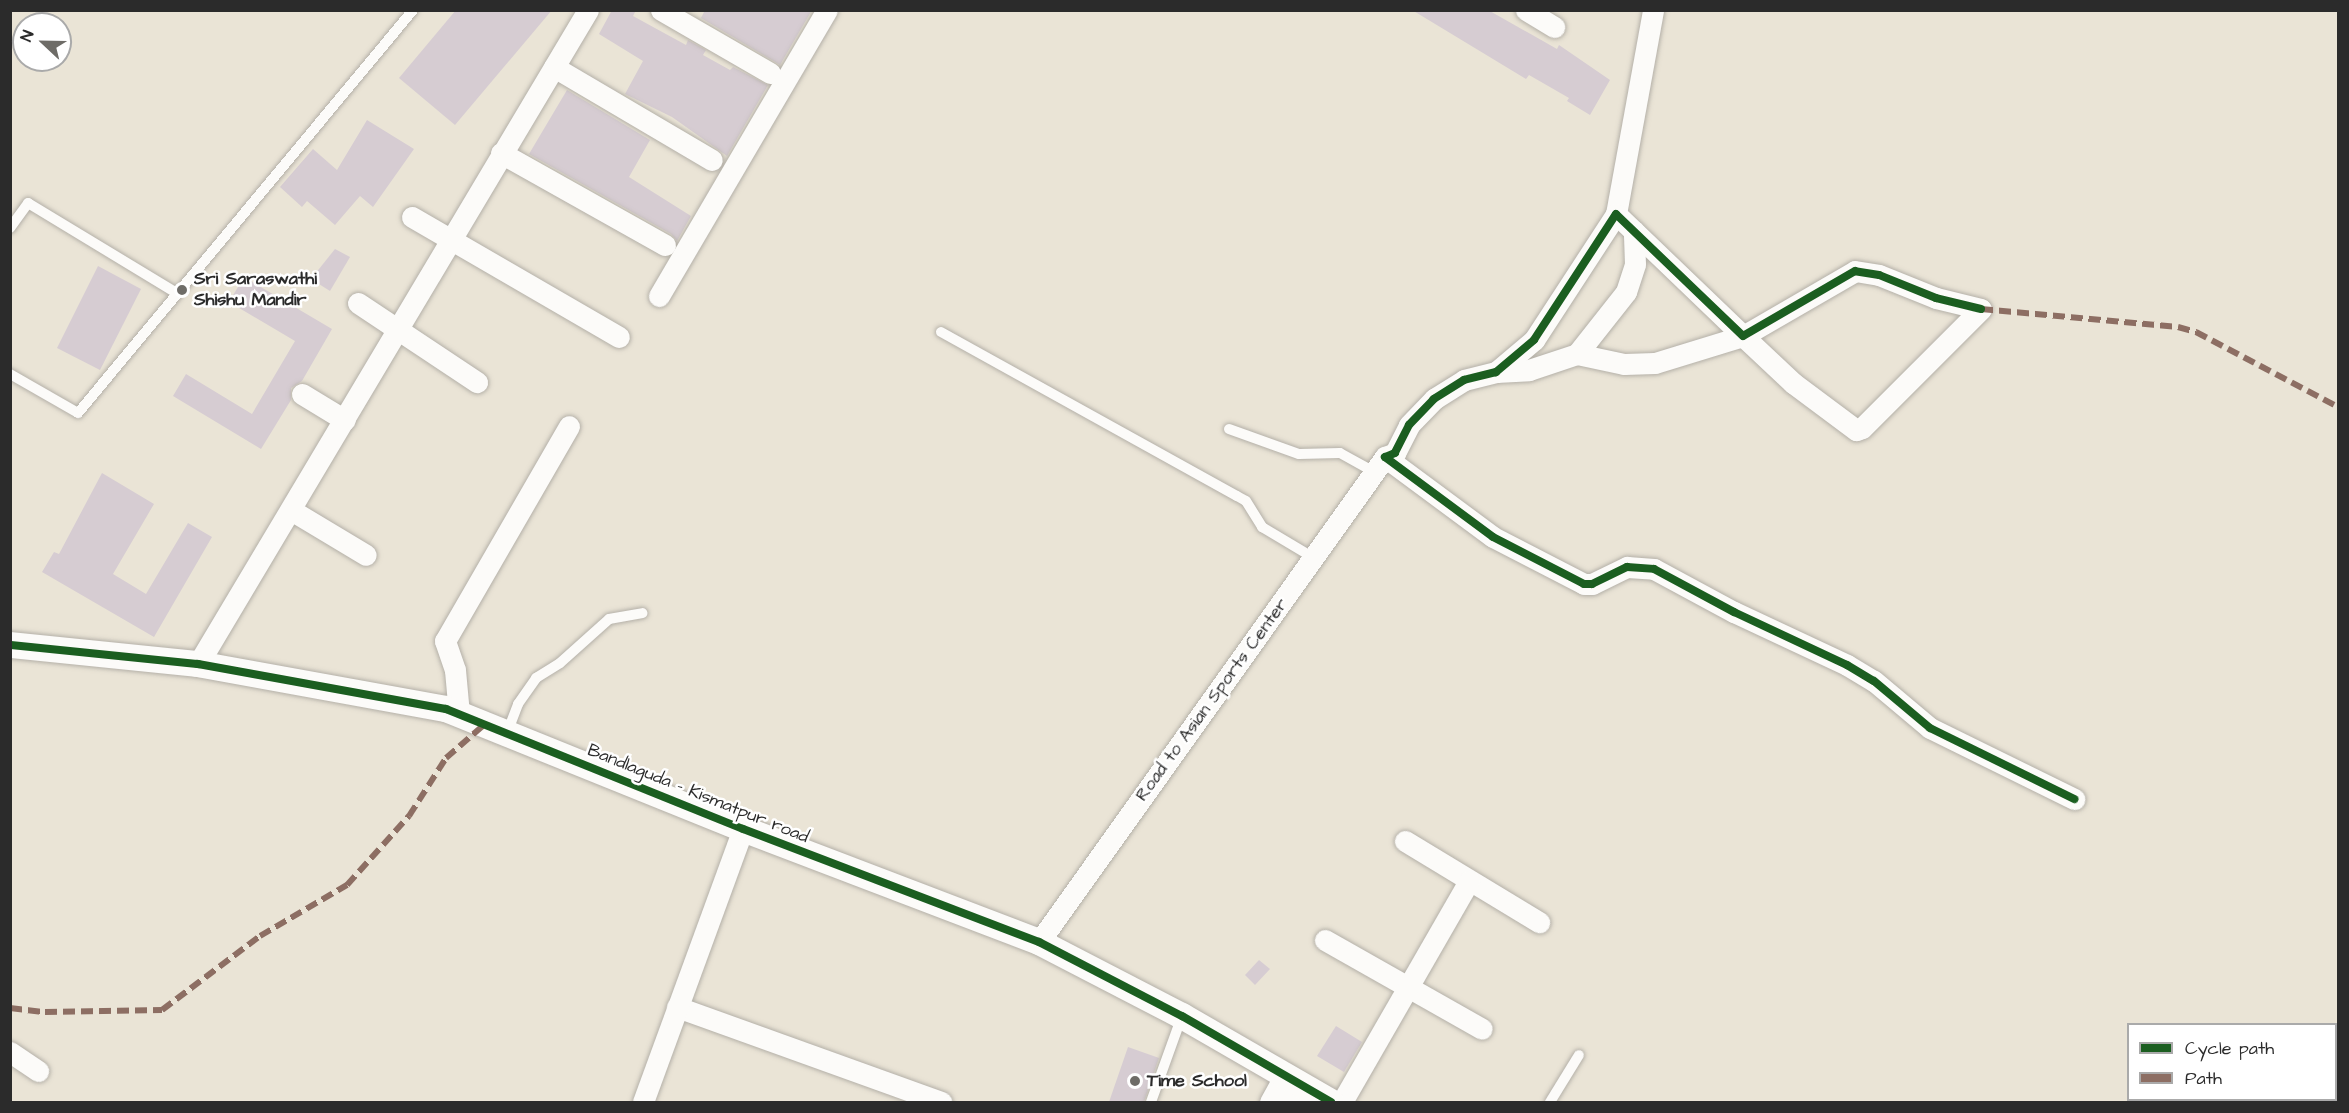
<!DOCTYPE html>
<style>
body{margin:0}
#map{position:relative;width:2349px;height:1113px;overflow:hidden;background:#eae4d6;font-family:"Architects Daughter",sans-serif}
div>[style]{position:absolute}
[style*='--x']{left:calc(var(--x)*1px);top:calc(var(--y)*1px);width:calc(var(--w)*1px);rotate:calc(var(--a)*1deg)}
.building>*{inset:0;background:#d6ccd2}
.roads{filter:drop-shadow(0 0 2px #b4b0a8) drop-shadow(0 0 2px #b4b0a8)}
.service>*{height:10px;margin:-5px;padding:0 5px;transform-origin:5px;border-radius:5px;background:#fcfbf9}
.minor>*{height:21px;margin:-10.5px;padding:0 10.5px;transform-origin:10.5px;border-radius:10.5px;background:#fcfbf9}
.tertiary>*{height:26px;margin:-13px;padding:0 13px;transform-origin:13px;border-radius:13px;background:#fcfbf9}
.quiet>*{height:6px;margin-top:-3px;transform-origin:0;background:repeating-linear-gradient(90deg,#8d6e63 0 12px,transparent 0 18px)}
.cycleway>*{height:8px;margin:-4px;padding:0 4px;transform-origin:4px;border-radius:4px;background:#1b5e20}
.dots>*{width:16px;height:16px;translate:-50% -50%;box-sizing:border-box;border:3px solid #fff;border-radius:50%}
span{translate:-50% -50%;white-space:nowrap;text-align:center;line-height:1.15;-webkit-text-stroke:5px #fff;paint-order:stroke}
.poi-label{font-size:18px;color:#2b2b2b;font-weight:700}
.left{translate:0 -50%;text-align:left}
.street-label{font-size:18px;color:#2b2b2b}
.frame{position:absolute;inset:0;border:12px solid #2b2b2b;pointer-events:none}
.legend{position:absolute;left:2127px;top:1023px;width:210px;height:78px;box-sizing:border-box;background:#fff;border:2px solid #aaa;margin:0;padding:8px 10px;list-style:none;font-size:18px;color:#2b2b2b}
.legend li{display:flex;align-items:center;gap:12px;height:30px}
.legend b{width:30px;border:2px solid #aaa}
.north{position:absolute;left:12px;top:12px;width:60px;height:60px;box-sizing:border-box;background:#fff;border:2px solid #aaa;border-radius:50%;rotate:292deg;font-size:16px;font-weight:700;line-height:24px;text-align:center;color:#2b2b2b}
.north::after{content:'';display:block;margin:auto;width:21px;height:27px;background:#6e6c67;clip-path:polygon(50% 0,100% 100%,50% 72%,0 100%)}
</style>
<div id="map">
<div class="building">
<div style="clip-path:polygon(456px 10px,552px 10px,455px 125px,399px 78px)"></div>
<div style="clip-path:polygon(612px 10px,636px 10px,633px 16px,686px 45px,688px 40px,706px 50px,703px 55px,730px 70px,733px 67px,768px 85px,727px 156px,672px 117px,625px 94px,643px 61px,599px 34px)"></div>
<div style="clip-path:polygon(705px 10px,812px 10px,780px 65px,701px 18px)"></div>
<div style="clip-path:polygon(1412px 10px,1488px 10px,1557px 49px,1559px 45px,1610px 80px,1590px 115px,1567px 101px,1569px 98px,1529px 75px,1526px 79px)"></div>
<div style="clip-path:polygon(567px 90px,650px 140px,629px 177px,691px 216px,677px 241px,671px 234px,529px 154px)"></div>
<div style="clip-path:polygon(367px 120px,414px 149px,373px 207px,360px 196px,335px 225px,307px 201px,302px 207px,280px 187px,313px 149px,337px 170px)"></div>
<div style="clip-path:polygon(335px 249px,350px 257px,330px 291px,311px 279px)"></div>
<div style="clip-path:polygon(98px 266px,141px 289px,100px 370px,57px 348px)"></div>
<div style="clip-path:polygon(244px 277px,332px 329px,302px 381px,291px 388px,291px 400px,261px 449px,173px 396px,186px 374px,252px 414px,295px 341px,229px 302px)"></div>
<div style="clip-path:polygon(102px 473px,154px 504px,113px 574px,146px 594px,188px 523px,212px 537px,154px 637px,42px 572px,54px 552px,59px 554px)"></div>
<div style="clip-path:polygon(1259px 960px,1270px 969px,1255px 985px,1245px 975px)"></div>
<div style="clip-path:polygon(1336px 1026px,1362px 1042px,1344px 1072px,1317px 1056px)"></div>
<div style="clip-path:polygon(1128px 1047px,1159px 1058px,1144px 1102px,1109px 1102px)"></div>
</div>
<div class="roads">
<div class="service">
<div style="--x:10;--y:228;--w:31;--a:-54"></div>
<div style="--x:28;--y:203;--w:172;--a:31.2"></div>
<div style="--x:941;--y:332;--w:338;--a:29"></div>
<div style="--x:1237;--y:496;--w:10;--a:29"></div>
<div style="--x:1246;--y:501;--w:31;--a:58"></div>
<div style="--x:1262;--y:527;--w:61;--a:30.8"></div>
<div style="--x:10;--y:374;--w:78;--a:29.8"></div>
<div style="--x:78;--y:413;--w:524;--a:-50.26"></div>
<div style="--x:1229;--y:429;--w:74;--a:19.7"></div>
<div style="--x:1299;--y:454;--w:41;--a:-1.4"></div>
<div style="--x:1340;--y:453;--w:39;--a:29"></div>
<div style="--x:507;--y:733;--w:31;--a:-69"></div>
<div style="--x:518;--y:704;--w:32;--a:-55"></div>
<div style="--x:536;--y:678;--w:28;--a:-32"></div>
<div style="--x:560;--y:663;--w:66;--a:-41.9"></div>
<div style="--x:609;--y:619;--w:34;--a:-10"></div>
<div style="--x:1151;--y:1102;--w:91;--a:-70.2"></div>
<div style="--x:1550;--y:1102;--w:55;--a:-58.3"></div>
</div>
<div class="minor">
<div style="--x:661;--y:10;--w:126;--a:30"></div>
<div style="--x:1526;--y:10;--w:33;--a:31"></div>
<div style="--x:554;--y:67;--w:183;--a:30.5"></div>
<div style="--x:501;--y:153;--w:188;--a:29.3"></div>
<div style="--x:1616;--y:214;--w:207;--a:-79.7"></div>
<div style="--x:412;--y:217;--w:239;--a:30.1"></div>
<div style="--x:659;--y:296;--w:332;--a:-59.6"></div>
<div style="--x:358;--y:303;--w:143;--a:33.6"></div>
<div style="--x:1577;--y:354;--w:79;--a:-51.7"></div>
<div style="--x:1626;--y:292;--w:29;--a:-72"></div>
<div style="--x:1635;--y:264;--w:33;--a:-92"></div>
<div style="--x:1496;--y:372;--w:33;--a:-3"></div>
<div style="--x:1529;--y:370;--w:51;--a:-18.4"></div>
<div style="--x:1577;--y:354;--w:48;--a:12"></div>
<div style="--x:1624;--y:364;--w:31;--a:-2"></div>
<div style="--x:1655;--y:363;--w:92;--a:-17.1"></div>
<div style="--x:1743;--y:336;--w:69;--a:43.2"></div>
<div style="--x:1793;--y:383;--w:79;--a:36.7"></div>
<div style="--x:1856;--y:430;--w:6;--a:-18"></div>
<div style="--x:1862;--y:428;--w:168;--a:-45"></div>
<div style="--x:302;--y:394;--w:50;--a:31.2"></div>
<div style="--x:1385;--y:457;--w:134;--a:36.5"></div>
<div style="--x:1493;--y:537;--w:102;--a:27.3"></div>
<div style="--x:1584;--y:584;--w:8;--a:0"></div>
<div style="--x:1592;--y:584;--w:39;--a:-26"></div>
<div style="--x:1627;--y:567;--w:27;--a:4"></div>
<div style="--x:1654;--y:569;--w:91;--a:28.3"></div>
<div style="--x:1734;--y:612;--w:125;--a:25.1"></div>
<div style="--x:1847;--y:665;--w:31;--a:31"></div>
<div style="--x:1874;--y:681;--w:73;--a:40"></div>
<div style="--x:1930;--y:728;--w:161;--a:26.2"></div>
<div style="--x:1385;--y:457;--w:11;--a:-22"></div>
<div style="--x:1395;--y:453;--w:31;--a:-63"></div>
<div style="--x:1409;--y:425;--w:36;--a:-46"></div>
<div style="--x:1434;--y:399;--w:36;--a:-32"></div>
<div style="--x:1464;--y:380;--w:33;--a:-14"></div>
<div style="--x:1496;--y:372;--w:50;--a:-40.1"></div>
<div style="--x:1534;--y:340;--w:150;--a:-56.9"></div>
<div style="--x:1616;--y:214;--w:176;--a:43.8"></div>
<div style="--x:1743;--y:336;--w:129;--a:-30.1"></div>
<div style="--x:1855;--y:271;--w:24;--a:9"></div>
<div style="--x:1879;--y:275;--w:61;--a:22"></div>
<div style="--x:1936;--y:298;--w:46;--a:13.7"></div>
<div style="--x:291;--y:510;--w:87;--a:31"></div>
<div style="--x:198;--y:664;--w:761;--a:-59.19"></div>
<div style="--x:459;--y:714;--w:44;--a:-95.2"></div>
<div style="--x:455;--y:670;--w:31;--a:-109"></div>
<div style="--x:445;--y:641;--w:248;--a:-60"></div>
<div style="--x:1405;--y:841;--w:157;--a:31.2"></div>
<div style="--x:1325;--y:940;--w:180;--a:29.5"></div>
<div style="--x:1039;--y:942;--w:596;--a:-54.5"></div>
<div style="--x:677;--y:1007;--w:281;--a:19.8"></div>
<div style="--x:10;--y:1052;--w:34;--a:34"></div>
<div style="--x:643;--y:1102;--w:291;--a:-69.9"></div>
<div style="--x:1270;--y:1102;--w:31;--a:-61"></div>
<div style="--x:1292;--y:1102;--w:20;--a:-66"></div>
<div style="--x:1342;--y:1102;--w:255;--a:-60.1"></div>
</div>
<div class="tertiary">
<div style="--x:10;--y:645;--w:189;--a:5.8"></div>
<div style="--x:198;--y:664;--w:252;--a:10.3"></div>
<div style="--x:446;--y:709;--w:320;--a:22"></div>
<div style="--x:743;--y:829;--w:317;--a:20.9"></div>
<div style="--x:1039;--y:942;--w:161;--a:27.4"></div>
<div style="--x:1182;--y:1016;--w:172;--a:30"></div>
</div>
</div>
<div class="quiet">
<div style="--x:1981;--y:309;--w:198;--a:5.2"></div>
<div style="--x:2178;--y:327;--w:19;--a:16"></div>
<div style="--x:2196;--y:332;--w:161;--a:27.8"></div>
<div style="--x:10;--y:1008;--w:35;--a:7"></div>
<div style="--x:45;--y:1012;--w:117;--a:-1"></div>
<div style="--x:162;--y:1010;--w:123;--a:-37.1"></div>
<div style="--x:260;--y:936;--w:101;--a:-30.4"></div>
<div style="--x:347;--y:885;--w:93;--a:-48.1"></div>
<div style="--x:409;--y:816;--w:69;--a:-57.5"></div>
<div style="--x:446;--y:758;--w:52;--a:-41.1"></div>
</div>
<div class="cycleway">
<div style="--x:1981;--y:309;--w:46;--a:-166.3"></div>
<div style="--x:1936;--y:298;--w:61;--a:-158"></div>
<div style="--x:1879;--y:275;--w:24;--a:-171"></div>
<div style="--x:1855;--y:271;--w:129;--a:149.9"></div>
<div style="--x:1743;--y:336;--w:176;--a:-136.2"></div>
<div style="--x:1616;--y:214;--w:150;--a:123.1"></div>
<div style="--x:1534;--y:340;--w:50;--a:139.9"></div>
<div style="--x:1496;--y:372;--w:33;--a:166"></div>
<div style="--x:1464;--y:380;--w:36;--a:148"></div>
<div style="--x:1434;--y:399;--w:36;--a:134"></div>
<div style="--x:1409;--y:425;--w:31;--a:117"></div>
<div style="--x:1395;--y:453;--w:11;--a:158"></div>
<div style="--x:1385;--y:457;--w:134;--a:36.5"></div>
<div style="--x:1493;--y:537;--w:102;--a:27.3"></div>
<div style="--x:1584;--y:584;--w:8;--a:0"></div>
<div style="--x:1592;--y:584;--w:39;--a:-26"></div>
<div style="--x:1627;--y:567;--w:27;--a:4"></div>
<div style="--x:1654;--y:569;--w:91;--a:28.3"></div>
<div style="--x:1734;--y:612;--w:125;--a:25.1"></div>
<div style="--x:1847;--y:665;--w:31;--a:31"></div>
<div style="--x:1874;--y:681;--w:73;--a:40"></div>
<div style="--x:1930;--y:728;--w:161;--a:26.2"></div>
<div style="--x:10;--y:645;--w:189;--a:5.8"></div>
<div style="--x:198;--y:664;--w:252;--a:10.3"></div>
<div style="--x:446;--y:709;--w:320;--a:22"></div>
<div style="--x:743;--y:829;--w:317;--a:20.9"></div>
<div style="--x:1039;--y:942;--w:161;--a:27.4"></div>
<div style="--x:1182;--y:1016;--w:172;--a:30"></div>
</div>
<div class="dots">
<div style="left:182px;top:290px;background:#6e6c67"></div>
<div style="left:1135px;top:1081px;background:#6e6c67"></div>
</div>
<div class="poi-label">
<span class="left" style="left:194px;top:290px">Sri Saraswathi<br>Shishu Mandir</span>
<span class="left" style="left:1147px;top:1081px">Time School</span>
</div>
<div class="street-label">
<span style="left:1212px;top:700px;rotate:-54deg">Road to Asian Sports Center</span>
<span style="left:698px;top:794px;rotate:22deg">Bandlaguda - Kismatpur road</span>
</div>
<div class="frame"></div>
<ul class="legend">
<li><b style="height:8px;background:#1b5e20"></b>Cycle path</li>
<li><b style="height:8px;background:#8d6e63"></b>Path</li>
</ul>
<div class="north">N</div>
</div>
